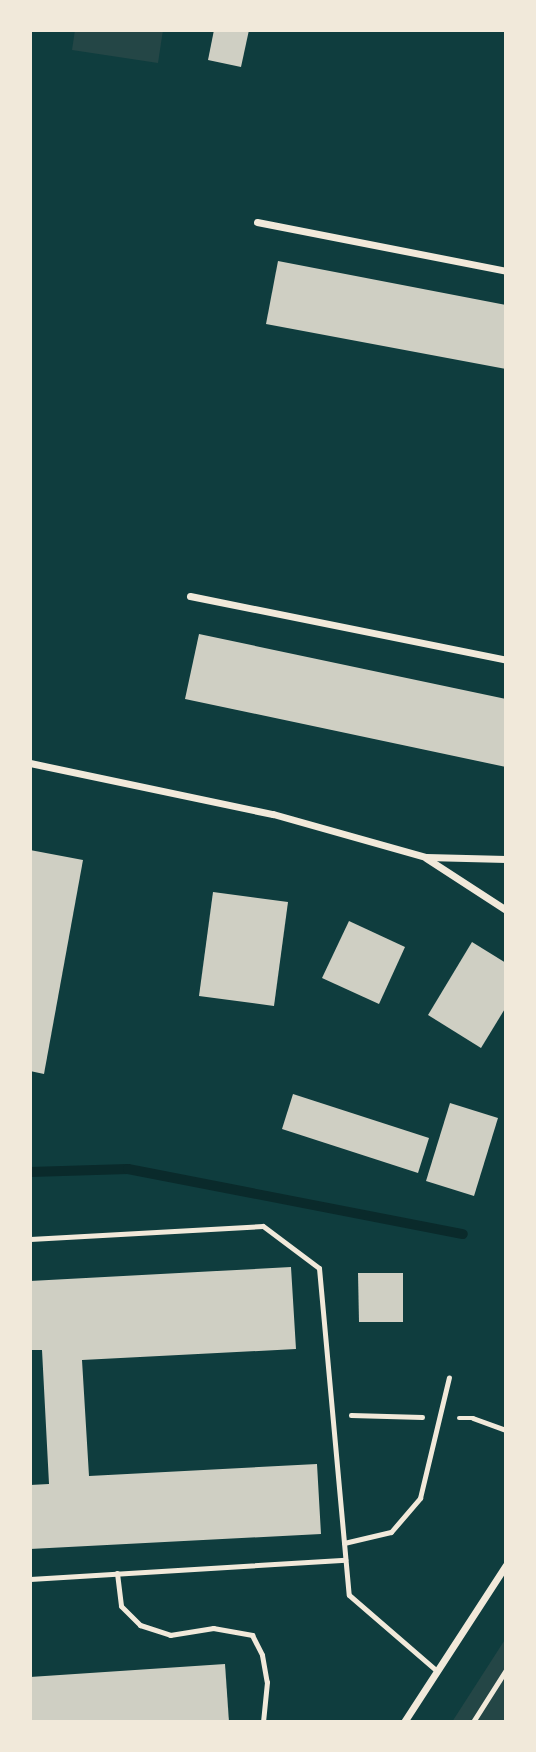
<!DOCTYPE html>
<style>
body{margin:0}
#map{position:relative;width:536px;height:1752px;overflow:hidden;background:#0f3d3e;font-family:"Nunito Sans",sans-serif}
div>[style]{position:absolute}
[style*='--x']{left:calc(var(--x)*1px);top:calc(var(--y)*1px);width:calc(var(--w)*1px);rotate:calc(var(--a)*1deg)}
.green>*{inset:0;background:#244646}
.stream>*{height:10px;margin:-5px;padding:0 5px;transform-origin:5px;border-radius:5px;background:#0a2a2b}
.building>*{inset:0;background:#cfcfc3}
.path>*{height:4.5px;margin:-2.25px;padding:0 2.25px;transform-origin:2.25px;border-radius:2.25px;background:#f1e9da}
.service>*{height:5px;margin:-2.5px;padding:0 2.5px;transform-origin:2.5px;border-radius:2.5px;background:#f1e9da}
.minor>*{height:7px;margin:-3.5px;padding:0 3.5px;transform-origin:3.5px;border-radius:3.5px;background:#f1e9da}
span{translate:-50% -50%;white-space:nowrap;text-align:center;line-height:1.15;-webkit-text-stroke:5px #f1e9da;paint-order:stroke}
.frame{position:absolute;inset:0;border:32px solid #f1e9da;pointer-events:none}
</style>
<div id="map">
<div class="green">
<div style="clip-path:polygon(75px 30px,163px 30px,158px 63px,72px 50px)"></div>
<div style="clip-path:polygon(506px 1638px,506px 1722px,452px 1722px)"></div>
</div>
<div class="stream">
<div style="--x:30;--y:1172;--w:98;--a:-1.8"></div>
<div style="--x:128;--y:1169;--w:341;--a:11"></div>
</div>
<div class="building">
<div style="clip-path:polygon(214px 30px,249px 30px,241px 67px,208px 60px)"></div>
<div style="clip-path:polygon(278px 261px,506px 305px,506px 369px,266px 324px)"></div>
<div style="clip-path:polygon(199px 634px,506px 699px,506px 767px,185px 699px)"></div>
<div style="clip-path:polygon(30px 850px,83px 860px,44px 1074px,30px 1071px)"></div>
<div style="clip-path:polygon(213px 892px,288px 902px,274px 1006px,199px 996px)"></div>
<div style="clip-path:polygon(349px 921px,405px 947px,379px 1004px,322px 978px)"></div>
<div style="clip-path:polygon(472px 942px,506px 963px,506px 1007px,481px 1048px,428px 1015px)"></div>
<div style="clip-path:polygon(293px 1094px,429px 1138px,418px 1173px,282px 1129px)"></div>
<div style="clip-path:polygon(450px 1103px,498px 1118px,474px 1196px,426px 1181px)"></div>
<div style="clip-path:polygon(291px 1267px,296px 1349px,82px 1360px,89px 1476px,317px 1464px,321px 1534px,30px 1549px,30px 1485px,49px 1484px,42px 1350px,30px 1350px,30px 1281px)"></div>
<div style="clip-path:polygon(358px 1273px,403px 1273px,403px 1322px,359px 1322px)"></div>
<div style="clip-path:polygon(225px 1664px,229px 1722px,30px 1722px,30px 1677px)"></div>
</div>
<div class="path">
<div style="--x:351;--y:1415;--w:71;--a:1.6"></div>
<div style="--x:459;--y:1418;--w:14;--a:0"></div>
<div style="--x:473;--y:1418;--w:35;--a:20"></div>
<div style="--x:473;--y:1722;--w:62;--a:-57.6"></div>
</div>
<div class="service">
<div style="--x:30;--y:1239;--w:233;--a:-3.2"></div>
<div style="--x:263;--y:1226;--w:70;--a:36.9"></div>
<div style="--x:319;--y:1268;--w:328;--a:84.8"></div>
<div style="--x:349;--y:1595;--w:116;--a:40.8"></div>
<div style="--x:344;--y:1543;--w:48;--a:-13.2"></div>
<div style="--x:391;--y:1532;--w:45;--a:-49.5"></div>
<div style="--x:420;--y:1498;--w:124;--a:-76.5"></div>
<div style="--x:117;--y:1573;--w:33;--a:83"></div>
<div style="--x:121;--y:1606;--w:27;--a:45"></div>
<div style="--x:140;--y:1625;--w:32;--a:18"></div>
<div style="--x:170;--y:1635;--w:44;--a:-9.2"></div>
<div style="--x:213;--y:1628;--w:40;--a:10"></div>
<div style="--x:252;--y:1635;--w:22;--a:63"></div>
<div style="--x:262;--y:1655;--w:27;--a:80"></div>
<div style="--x:267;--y:1682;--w:40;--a:95.7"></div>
<div style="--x:30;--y:1579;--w:316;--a:-3.5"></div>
</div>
<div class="minor">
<div style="--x:257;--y:222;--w:254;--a:11.1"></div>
<div style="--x:190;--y:596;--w:322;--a:11.4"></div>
<div style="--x:30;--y:763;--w:248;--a:11.9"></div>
<div style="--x:273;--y:814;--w:159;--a:15.7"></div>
<div style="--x:426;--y:857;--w:80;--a:1.4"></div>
<div style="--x:426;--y:858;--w:95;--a:33"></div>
<div style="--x:404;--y:1722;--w:187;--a:-57"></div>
</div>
<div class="frame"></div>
</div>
